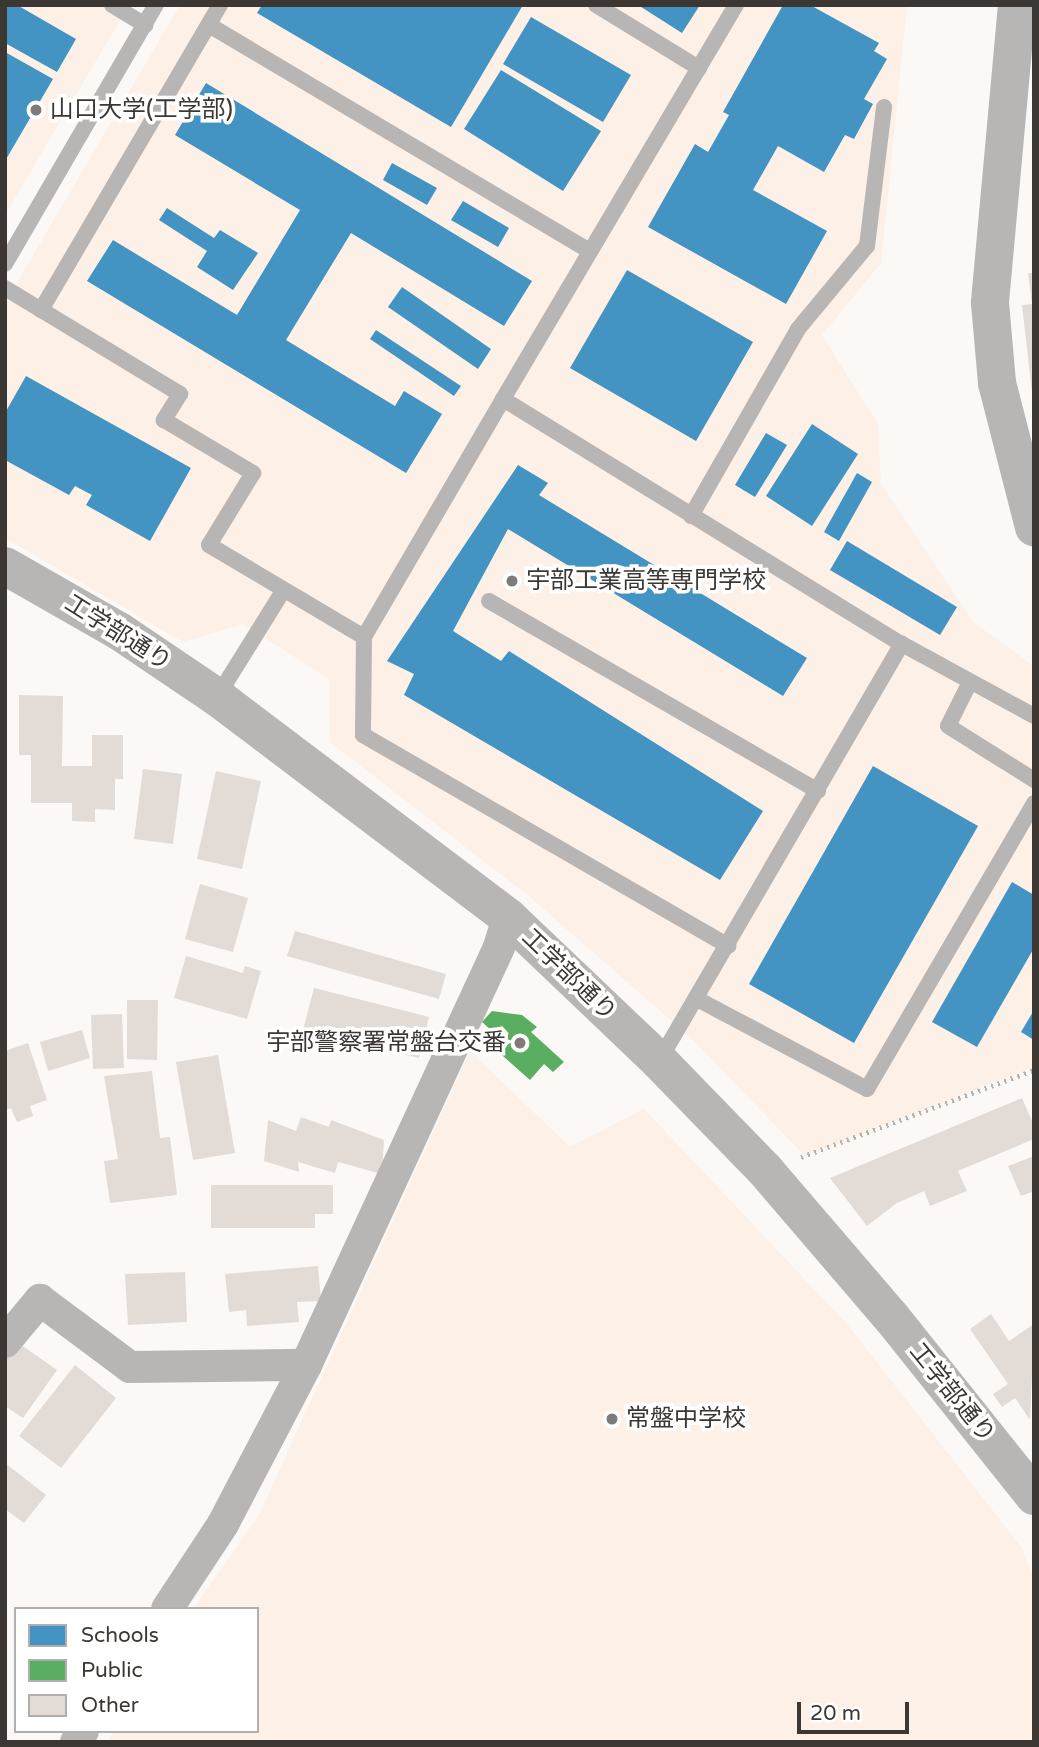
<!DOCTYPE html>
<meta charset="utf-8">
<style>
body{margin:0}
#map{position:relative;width:1039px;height:1747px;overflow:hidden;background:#fbf8f6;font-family:"Varela Round","Noto Sans JP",sans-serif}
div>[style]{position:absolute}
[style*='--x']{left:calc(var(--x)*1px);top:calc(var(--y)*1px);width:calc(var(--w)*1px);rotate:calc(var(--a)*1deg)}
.built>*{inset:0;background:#fdf0e7}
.schools>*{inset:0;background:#4393c3}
.public>*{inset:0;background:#5aae61}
.building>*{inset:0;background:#e3dbd6}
.path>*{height:4.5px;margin-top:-2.25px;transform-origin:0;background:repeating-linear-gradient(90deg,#b4b2b0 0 2px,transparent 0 7px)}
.service>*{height:16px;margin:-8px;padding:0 8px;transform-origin:8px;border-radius:8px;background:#b7b6b4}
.minor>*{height:32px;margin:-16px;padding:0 16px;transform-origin:16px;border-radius:16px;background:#b7b6b4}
.tertiary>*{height:38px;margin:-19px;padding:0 19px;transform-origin:19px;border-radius:19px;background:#b7b6b4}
.dots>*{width:19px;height:19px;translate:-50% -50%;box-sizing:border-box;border:4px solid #fff;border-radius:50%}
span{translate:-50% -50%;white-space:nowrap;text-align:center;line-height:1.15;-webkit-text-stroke:7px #fff;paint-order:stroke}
.poi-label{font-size:24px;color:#3d3734}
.left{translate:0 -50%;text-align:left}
.right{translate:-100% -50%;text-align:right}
.street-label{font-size:24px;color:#3d3734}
.frame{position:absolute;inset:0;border:7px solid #3d3734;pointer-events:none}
.legend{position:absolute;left:14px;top:1607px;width:245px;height:126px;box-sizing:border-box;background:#fff;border:2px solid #b1afae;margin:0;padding:9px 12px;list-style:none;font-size:21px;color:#3d3734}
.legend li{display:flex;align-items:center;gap:14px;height:35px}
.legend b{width:35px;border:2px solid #b1afae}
.scale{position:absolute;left:797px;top:1702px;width:112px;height:32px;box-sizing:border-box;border:4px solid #3d3734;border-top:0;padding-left:9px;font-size:21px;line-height:24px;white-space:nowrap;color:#3d3734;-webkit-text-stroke:5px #fff;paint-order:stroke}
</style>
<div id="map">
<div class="built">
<div style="clip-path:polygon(5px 5px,129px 5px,5px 215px)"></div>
<div style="clip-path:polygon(180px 5px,907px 5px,881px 263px,822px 335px,878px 424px,881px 484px,974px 623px,1034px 666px,1034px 1067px,805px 1156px,690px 1037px,530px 897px,330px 742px,329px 679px,243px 624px,183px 642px,5px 538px,5px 303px)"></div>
<div style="clip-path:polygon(470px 1051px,570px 1147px,644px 1109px,847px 1324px,1022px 1548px,1034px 1579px,1034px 1742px,107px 1742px,114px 1731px,257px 1731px,257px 1609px,193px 1609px,259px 1515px)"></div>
</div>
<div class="schools">
<div style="clip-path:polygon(5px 5px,17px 5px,76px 39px,57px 72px,5px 43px)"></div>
<div style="clip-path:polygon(262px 5px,523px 5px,451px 127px,257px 13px)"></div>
<div style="clip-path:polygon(638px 5px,700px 5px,682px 33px)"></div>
<div style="clip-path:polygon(783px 5px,810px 5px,879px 43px,874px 51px,887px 59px,864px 99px,873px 104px,854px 139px,845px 135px,824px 172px,778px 146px,753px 190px,827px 231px,786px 304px,648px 227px,695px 144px,708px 152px,729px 115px,723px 112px)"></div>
<div style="clip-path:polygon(531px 17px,631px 75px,603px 122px,503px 64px)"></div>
<div style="clip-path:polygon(5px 52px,53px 79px,5px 161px)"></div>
<div style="clip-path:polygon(501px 70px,601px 131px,563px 191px,464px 129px)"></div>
<div style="clip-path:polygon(206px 83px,532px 281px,504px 326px,351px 233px,286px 340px,395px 406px,404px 391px,442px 414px,406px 473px,87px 281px,113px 240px,237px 315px,300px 210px,175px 135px)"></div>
<div style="clip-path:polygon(392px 163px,437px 188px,427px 205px,383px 180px)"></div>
<div style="clip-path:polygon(463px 201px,509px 228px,498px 247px,451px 220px)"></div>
<div style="clip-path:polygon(167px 208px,214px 238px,220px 230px,258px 253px,233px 290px,197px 267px,207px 251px,159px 220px)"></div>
<div style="clip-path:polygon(627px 270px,753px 342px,696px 441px,570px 368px)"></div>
<div style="clip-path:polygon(402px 287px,491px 349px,478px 369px,388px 307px)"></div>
<div style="clip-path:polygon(376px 330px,461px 386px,454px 396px,370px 339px)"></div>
<div style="clip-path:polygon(26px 376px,191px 468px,150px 541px,86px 505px,92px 495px,75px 486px,69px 495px,5px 460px,5px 413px)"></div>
<div style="clip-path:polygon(812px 424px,858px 454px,812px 526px,766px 496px)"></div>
<div style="clip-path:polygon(766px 433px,787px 445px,755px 497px,735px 485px)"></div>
<div style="clip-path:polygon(518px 465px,548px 483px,539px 495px,807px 658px,783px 696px,508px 529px,453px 631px,501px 661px,509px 651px,763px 811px,720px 880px,404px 695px,414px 674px,387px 661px)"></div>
<div style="clip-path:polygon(857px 473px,872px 482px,839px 541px,824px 532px)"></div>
<div style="clip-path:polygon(847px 541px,957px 607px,940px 635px,830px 570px)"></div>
<div style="clip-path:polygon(873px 766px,978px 826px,854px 1043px,749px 984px)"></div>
<div style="clip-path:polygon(1012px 882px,1034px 895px,1034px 948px,977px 1047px,932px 1022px)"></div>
<div style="clip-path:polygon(1034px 1010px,1034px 1040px,1021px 1032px)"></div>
</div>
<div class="public">
<div style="clip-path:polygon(492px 1011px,522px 1015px,537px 1027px,531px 1032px,564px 1062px,553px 1072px,544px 1064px,530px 1080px,494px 1048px,500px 1038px,482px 1022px)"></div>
</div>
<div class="building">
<div style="clip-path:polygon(1028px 273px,1034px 273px,1032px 393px,1022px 305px,1032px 304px)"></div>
<div style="clip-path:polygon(19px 695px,63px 696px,62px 766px,92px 766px,92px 735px,123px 735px,123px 779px,115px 779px,115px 810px,95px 809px,95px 822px,72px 821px,72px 803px,31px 803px,31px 755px,19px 755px)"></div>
<div style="clip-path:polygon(143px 769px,182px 774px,173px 844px,134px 839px)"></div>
<div style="clip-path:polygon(216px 771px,261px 781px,242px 869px,197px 859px)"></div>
<div style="clip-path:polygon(200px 884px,248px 898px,233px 952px,185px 939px)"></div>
<div style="clip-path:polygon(295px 931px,446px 974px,439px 999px,287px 956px)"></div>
<div style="clip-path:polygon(186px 956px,243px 973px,245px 966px,261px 971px,247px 1019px,174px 998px)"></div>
<div style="clip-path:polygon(314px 988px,429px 1017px,419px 1058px,303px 1030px)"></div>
<div style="clip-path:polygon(127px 1000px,158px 1000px,157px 1060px,127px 1059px)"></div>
<div style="clip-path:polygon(122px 1014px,124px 1068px,93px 1069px,91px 1015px)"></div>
<div style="clip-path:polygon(82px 1030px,90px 1058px,48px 1071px,40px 1042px)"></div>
<div style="clip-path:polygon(28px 1043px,47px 1100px,30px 1106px,33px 1116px,17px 1122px,11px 1108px,5px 1110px,5px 1051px)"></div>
<div style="clip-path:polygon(218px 1055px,235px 1153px,193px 1160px,176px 1062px)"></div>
<div style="clip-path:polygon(152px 1071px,160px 1138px,170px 1137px,177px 1195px,110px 1203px,104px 1161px,118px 1159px,104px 1076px)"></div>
<div style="clip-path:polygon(1022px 1098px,1034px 1126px,1034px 1139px,958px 1171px,967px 1191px,930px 1206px,924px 1191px,897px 1203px,867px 1226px,830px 1178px)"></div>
<div style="clip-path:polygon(301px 1117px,329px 1127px,331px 1120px,384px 1140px,382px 1174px,338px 1162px,335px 1173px,298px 1162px,299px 1172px,264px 1161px,268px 1120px,296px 1131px)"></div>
<div style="clip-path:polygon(1034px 1156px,1034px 1191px,1021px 1196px,1008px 1166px)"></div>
<div style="clip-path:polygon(211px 1185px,333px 1185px,333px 1214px,315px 1214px,315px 1228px,211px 1228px)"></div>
<div style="clip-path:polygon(318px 1266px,321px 1301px,297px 1302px,299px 1322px,247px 1326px,246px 1310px,229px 1312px,225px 1274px)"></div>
<div style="clip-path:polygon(185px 1272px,187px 1322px,128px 1325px,125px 1274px)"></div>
<div style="clip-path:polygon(991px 1314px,1009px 1341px,1034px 1324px,1030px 1420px,1015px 1398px,1002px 1407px,993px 1394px,1008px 1384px,970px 1329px)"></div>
<div style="clip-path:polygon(17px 1342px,57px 1370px,23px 1418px,5px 1406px,5px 1358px)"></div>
<div style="clip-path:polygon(75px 1365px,116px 1398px,61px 1468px,19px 1436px)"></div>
<div style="clip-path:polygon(5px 1463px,46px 1495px,24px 1523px,5px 1509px)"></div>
</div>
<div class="path">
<div style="--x:801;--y:1157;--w:249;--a:-20.5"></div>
</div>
<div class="service">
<div style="--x:112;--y:5;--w:39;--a:31"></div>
<div style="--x:596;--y:5;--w:121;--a:31.5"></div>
<div style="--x:209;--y:25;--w:442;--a:30.7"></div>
<div style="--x:5;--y:264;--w:300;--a:-59.8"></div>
<div style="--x:5;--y:288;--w:205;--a:31.2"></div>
<div style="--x:180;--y:394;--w:31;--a:122"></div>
<div style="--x:164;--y:420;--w:104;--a:30.8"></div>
<div style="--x:253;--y:473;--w:84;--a:121.4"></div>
<div style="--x:209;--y:545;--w:180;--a:30.7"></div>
<div style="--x:364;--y:637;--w:276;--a:-59.7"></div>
<div style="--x:503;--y:399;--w:468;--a:31.6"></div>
<div style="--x:902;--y:644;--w:150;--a:28.6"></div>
<div style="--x:41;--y:310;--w:354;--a:-59.6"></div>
<div style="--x:503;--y:399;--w:458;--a:-59.4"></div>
<div style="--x:691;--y:516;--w:215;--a:-60.2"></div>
<div style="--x:798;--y:329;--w:108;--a:-50.3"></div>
<div style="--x:867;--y:246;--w:140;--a:-83"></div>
<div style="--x:489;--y:601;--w:380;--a:30"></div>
<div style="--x:364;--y:637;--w:98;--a:90.6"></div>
<div style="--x:363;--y:735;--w:422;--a:30"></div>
<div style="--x:970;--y:682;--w:49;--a:116.6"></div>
<div style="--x:948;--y:726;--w:102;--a:32.1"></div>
<div style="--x:217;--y:697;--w:125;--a:-58.1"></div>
<div style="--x:699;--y:1000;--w:190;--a:27.9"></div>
<div style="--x:867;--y:1089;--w:331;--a:-59.7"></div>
<div style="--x:659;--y:1061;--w:483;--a:-59.8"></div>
</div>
<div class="minor">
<div style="--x:5;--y:1342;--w:55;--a:-50.2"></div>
<div style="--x:40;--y:1300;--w:112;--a:36.7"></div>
<div style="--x:130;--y:1367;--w:176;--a:-0.7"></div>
<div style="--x:167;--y:1609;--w:102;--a:-56.6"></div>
<div style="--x:223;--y:1524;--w:179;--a:-62.4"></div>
<div style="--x:306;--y:1365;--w:460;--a:-65.2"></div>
<div style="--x:499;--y:947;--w:31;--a:-73"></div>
<div style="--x:76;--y:1742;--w:13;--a:-58"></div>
</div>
<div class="tertiary">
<div style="--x:1017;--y:5;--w:299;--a:95.2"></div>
<div style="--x:990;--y:303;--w:80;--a:85"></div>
<div style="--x:997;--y:383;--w:149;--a:75.6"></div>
<div style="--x:5;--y:566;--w:131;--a:29.7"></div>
<div style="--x:119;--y:631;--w:118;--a:34"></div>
<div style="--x:217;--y:697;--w:365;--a:37.1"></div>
<div style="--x:508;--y:917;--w:209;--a:43.6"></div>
<div style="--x:659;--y:1061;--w:152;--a:45.8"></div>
<div style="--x:765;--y:1170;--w:195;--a:49.4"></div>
<div style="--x:892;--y:1318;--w:228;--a:51.4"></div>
</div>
<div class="dots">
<div style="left:36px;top:110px;background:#807b78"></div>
<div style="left:512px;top:581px;background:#807b78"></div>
<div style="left:520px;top:1043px;background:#807b78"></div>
<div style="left:612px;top:1419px;background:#807b78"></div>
</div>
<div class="poi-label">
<span class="left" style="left:50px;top:110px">山口大学(工学部)</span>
<span class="left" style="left:526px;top:581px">宇部工業高等専門学校</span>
<span class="right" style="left:506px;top:1043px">宇部警察署常盤台交番</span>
<span class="left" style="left:626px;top:1419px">常盤中学校</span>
</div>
<div class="street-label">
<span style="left:118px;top:633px;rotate:32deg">工学部通り</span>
<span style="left:569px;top:975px;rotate:44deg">工学部通り</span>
<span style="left:952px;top:1393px;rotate:51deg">工学部通り</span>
</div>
<div class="frame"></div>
<ul class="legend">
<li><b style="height:19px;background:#4393c3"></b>Schools</li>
<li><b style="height:19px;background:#5aae61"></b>Public</li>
<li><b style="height:19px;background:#e3dbd6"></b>Other</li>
</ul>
<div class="scale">20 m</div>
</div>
